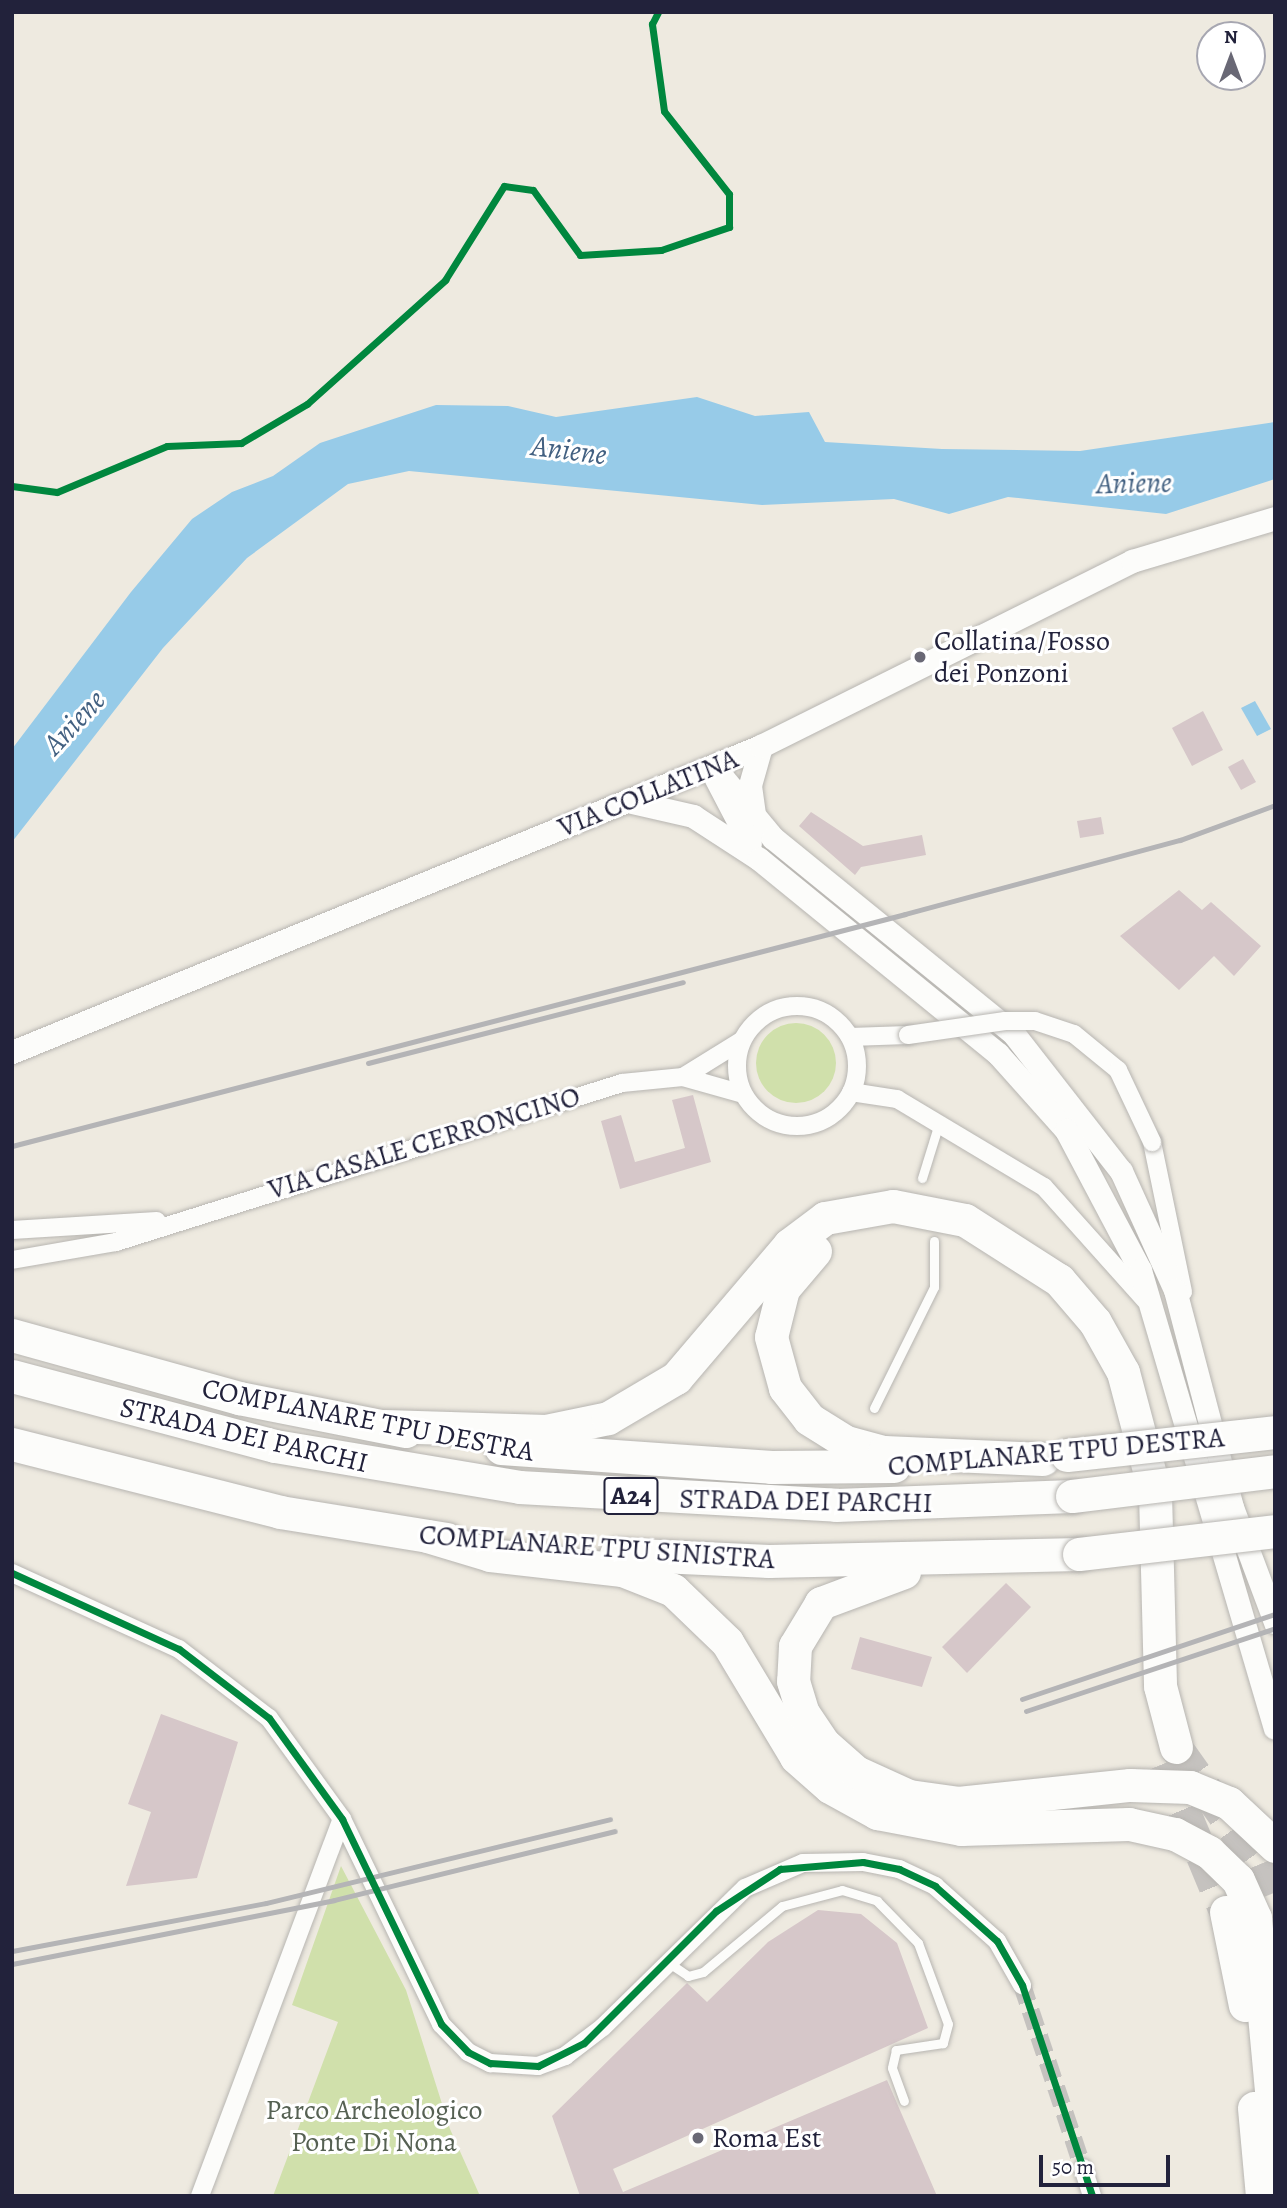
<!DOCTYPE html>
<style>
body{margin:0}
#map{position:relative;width:1287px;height:2208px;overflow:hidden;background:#eeeae0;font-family:Alegreya,serif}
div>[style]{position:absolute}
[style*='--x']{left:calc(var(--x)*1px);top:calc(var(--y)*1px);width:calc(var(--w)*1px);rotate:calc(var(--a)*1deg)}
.green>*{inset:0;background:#d0e0ab}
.round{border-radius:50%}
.water>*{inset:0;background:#97cbe8}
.building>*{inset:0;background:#d6c7c9}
.minor-tunnel>*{height:18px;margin-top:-9px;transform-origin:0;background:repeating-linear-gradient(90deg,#c5c2bf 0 18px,transparent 0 27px)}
.motorway-tunnel>*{height:33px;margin-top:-16.5px;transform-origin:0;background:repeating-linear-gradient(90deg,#c5c2bf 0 33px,transparent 0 50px)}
.roads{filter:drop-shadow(0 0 2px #b7b5b1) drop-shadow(0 0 2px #b7b5b1)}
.service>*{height:9px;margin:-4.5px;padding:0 4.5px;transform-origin:4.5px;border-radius:4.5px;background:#fcfcfa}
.minor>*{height:18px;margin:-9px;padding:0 9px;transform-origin:9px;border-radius:9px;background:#fcfcfa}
.minor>.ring{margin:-9px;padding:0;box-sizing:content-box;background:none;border:18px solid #fcfcfa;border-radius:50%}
.tertiary>*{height:23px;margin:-11.5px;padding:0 11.5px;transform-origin:11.5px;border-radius:11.5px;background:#fcfcfa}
.motorway>*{height:33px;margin:-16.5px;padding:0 16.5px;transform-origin:16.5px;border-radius:16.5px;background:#fcfcfa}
.rail>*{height:5px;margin:-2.5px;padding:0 2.5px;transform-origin:2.5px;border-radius:2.5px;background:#b4b4b6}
.bridges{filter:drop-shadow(0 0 2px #b7b5b1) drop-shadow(0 0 2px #b7b5b1)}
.minor-bridge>*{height:18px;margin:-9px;padding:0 9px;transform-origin:9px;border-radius:9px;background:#fcfcfa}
.motorway-bridge>*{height:33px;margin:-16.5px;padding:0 16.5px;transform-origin:16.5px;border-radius:16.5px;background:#fcfcfa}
.cycleway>*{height:7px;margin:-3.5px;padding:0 3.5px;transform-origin:3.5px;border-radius:3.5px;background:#00873e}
.dots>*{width:19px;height:19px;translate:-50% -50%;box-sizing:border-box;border:4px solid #fff;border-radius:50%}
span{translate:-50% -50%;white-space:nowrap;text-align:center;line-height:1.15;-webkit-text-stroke:6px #fff;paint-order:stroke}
.shield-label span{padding:2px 5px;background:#fff;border:2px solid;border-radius:5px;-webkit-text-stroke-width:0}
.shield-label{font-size:26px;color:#22223b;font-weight:700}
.poi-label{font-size:28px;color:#22223b}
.left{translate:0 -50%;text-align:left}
.street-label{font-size:28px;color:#22223b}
.park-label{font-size:28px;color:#566153}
.water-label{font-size:30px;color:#426081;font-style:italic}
.frame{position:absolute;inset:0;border:14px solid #22223b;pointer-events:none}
.north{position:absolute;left:1196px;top:21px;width:70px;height:70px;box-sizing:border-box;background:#fff;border:2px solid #a7a7b1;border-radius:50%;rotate:0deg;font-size:19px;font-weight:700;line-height:28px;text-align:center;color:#22223b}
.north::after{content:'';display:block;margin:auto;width:24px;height:32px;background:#696875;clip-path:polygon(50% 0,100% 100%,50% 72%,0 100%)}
.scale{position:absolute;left:1039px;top:2155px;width:131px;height:32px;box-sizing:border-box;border:4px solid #22223b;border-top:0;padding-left:9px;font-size:21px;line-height:24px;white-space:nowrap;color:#22223b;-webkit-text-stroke:5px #fff;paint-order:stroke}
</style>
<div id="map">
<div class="green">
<div class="round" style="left:756px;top:1023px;width:80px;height:80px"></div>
<div style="clip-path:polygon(341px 1866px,406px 1990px,450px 2129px,480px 2196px,273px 2196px,338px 2022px,292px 2005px)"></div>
</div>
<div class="water">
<div style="clip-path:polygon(697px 397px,755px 416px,809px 412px,825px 442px,942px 449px,1080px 451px,1275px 422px,1275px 479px,1166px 514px,1008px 497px,949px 514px,894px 499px,762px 505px,409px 471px,348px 484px,247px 558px,163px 648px,12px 842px,12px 749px,131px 592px,192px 519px,232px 492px,273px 476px,320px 443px,436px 405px,508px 406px,556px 417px)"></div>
<div style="clip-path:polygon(1255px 701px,1271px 729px,1257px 736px,1241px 708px)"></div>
</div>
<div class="building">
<div style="clip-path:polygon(1203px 711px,1223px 750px,1192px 766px,1172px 728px)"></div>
<div style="clip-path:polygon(1243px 759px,1256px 782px,1241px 790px,1228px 767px)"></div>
<div style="clip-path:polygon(811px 812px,863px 846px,922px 835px,926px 855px,861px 867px,855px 875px,799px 826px)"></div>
<div style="clip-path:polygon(1101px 817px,1104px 834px,1080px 838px,1077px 821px)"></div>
<div style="clip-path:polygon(1179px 890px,1202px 910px,1211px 902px,1261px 946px,1234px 976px,1214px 956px,1179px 990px,1120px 936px)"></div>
<div style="clip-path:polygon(693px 1095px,711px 1162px,620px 1189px,601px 1121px,621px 1115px,635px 1162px,685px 1148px,672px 1100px)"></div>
<div style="clip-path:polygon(1006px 1583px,1031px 1607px,967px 1673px,942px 1647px)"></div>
<div style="clip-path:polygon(860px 1637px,932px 1657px,922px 1687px,851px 1669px)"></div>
<div style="clip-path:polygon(161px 1714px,238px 1742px,197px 1878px,126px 1886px,151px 1812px,128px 1804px)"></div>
<div style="clip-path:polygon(818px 1910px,861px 1914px,897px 1943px,928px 2028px,613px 2169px,623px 2192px,887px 2080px,937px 2196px,580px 2196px,552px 2116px,687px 1983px,707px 2002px,768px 1942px)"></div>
</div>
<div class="minor-tunnel">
<div style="--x:1022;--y:1985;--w:193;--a:71.6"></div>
</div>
<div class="motorway-tunnel">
<div style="--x:1176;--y:1747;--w:143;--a:54.6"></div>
<div style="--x:1259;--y:1864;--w:32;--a:68"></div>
<div style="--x:1164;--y:1763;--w:161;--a:67.4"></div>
</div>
<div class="roads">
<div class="service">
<div style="--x:922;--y:1178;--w:58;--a:-72.8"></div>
<div style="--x:874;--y:1408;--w:135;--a:-63.6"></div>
<div style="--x:934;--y:1287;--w:46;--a:-90"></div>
<div style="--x:669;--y:1963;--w:23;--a:34"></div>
<div style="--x:688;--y:1976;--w:16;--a:-15"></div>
<div style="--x:703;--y:1972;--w:103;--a:-39.9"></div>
<div style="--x:782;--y:1906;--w:62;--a:-14.9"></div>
<div style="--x:842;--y:1890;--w:37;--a:17"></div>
<div style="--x:877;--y:1901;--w:59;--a:45.7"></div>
<div style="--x:918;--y:1943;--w:86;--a:69.7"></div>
<div style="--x:948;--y:2024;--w:20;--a:105"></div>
<div style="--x:943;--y:2043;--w:48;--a:171.5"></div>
<div style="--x:896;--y:2050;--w:18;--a:103"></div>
<div style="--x:892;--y:2068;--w:35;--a:70"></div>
</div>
<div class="minor">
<div class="ring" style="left:737px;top:1006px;width:102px;height:102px"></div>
<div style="--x:850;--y:1037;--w:58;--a:-2"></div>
<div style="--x:683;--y:1077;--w:68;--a:-31.8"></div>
<div style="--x:851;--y:1092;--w:47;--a:8.7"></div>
<div style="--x:897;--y:1099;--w:171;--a:30.9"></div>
<div style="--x:1044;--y:1187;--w:152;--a:48.2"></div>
<div style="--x:1152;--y:1142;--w:153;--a:78.3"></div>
<div style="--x:12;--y:1230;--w:145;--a:-3.6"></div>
<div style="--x:12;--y:1260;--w:106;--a:-9.8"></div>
<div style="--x:116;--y:1242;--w:530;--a:-17.44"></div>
<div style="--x:622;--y:1083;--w:61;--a:-5.6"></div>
<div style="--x:683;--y:1077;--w:62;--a:15.8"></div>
<div style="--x:12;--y:1573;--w:183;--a:24.5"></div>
<div style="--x:179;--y:1649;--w:113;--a:37.5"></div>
<div style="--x:269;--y:1718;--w:125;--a:54.1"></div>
<div style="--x:342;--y:1819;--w:228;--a:64.2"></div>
<div style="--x:441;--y:2024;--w:39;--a:46"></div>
<div style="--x:468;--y:2052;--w:25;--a:27"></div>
<div style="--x:490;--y:2063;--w:48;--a:3.6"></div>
<div style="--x:538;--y:2066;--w:29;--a:-20"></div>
<div style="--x:565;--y:2056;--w:48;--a:-37.3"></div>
<div style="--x:603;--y:2027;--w:199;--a:-44.4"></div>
<div style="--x:745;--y:1888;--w:63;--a:-23.3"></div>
<div style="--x:803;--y:1863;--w:60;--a:-1"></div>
<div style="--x:863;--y:1862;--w:37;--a:11"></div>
<div style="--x:899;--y:1869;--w:40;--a:25"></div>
<div style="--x:935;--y:1886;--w:83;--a:41.6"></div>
<div style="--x:997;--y:1941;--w:51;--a:60.4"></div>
<div style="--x:1083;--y:2168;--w:29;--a:72"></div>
<div style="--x:200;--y:2196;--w:403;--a:-69.4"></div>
</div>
<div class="tertiary">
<div style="--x:714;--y:767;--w:92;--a:50.3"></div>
<div style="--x:773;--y:838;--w:309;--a:39.1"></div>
<div style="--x:1013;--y:1033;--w:175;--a:52"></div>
<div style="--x:1121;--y:1171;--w:131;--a:65.6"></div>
<div style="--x:1175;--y:1290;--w:224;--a:75.3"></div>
<div style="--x:1232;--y:1507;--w:123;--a:69.5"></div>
<div style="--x:716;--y:779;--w:73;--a:62.4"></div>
<div style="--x:632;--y:802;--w:63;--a:12.9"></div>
<div style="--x:693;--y:816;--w:79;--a:33.1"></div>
<div style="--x:759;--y:859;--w:308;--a:39.2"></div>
<div style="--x:998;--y:1054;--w:102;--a:48.2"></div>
<div style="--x:1066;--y:1130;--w:158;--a:62.1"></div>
<div style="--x:1140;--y:1270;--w:477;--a:73.6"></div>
<div style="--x:754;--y:814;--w:29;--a:-98"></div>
<div style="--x:750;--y:785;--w:41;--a:-74.2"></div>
<div style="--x:12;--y:1052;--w:809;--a:-22.22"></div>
<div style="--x:761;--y:746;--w:415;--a:-26.5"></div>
<div style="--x:1132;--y:561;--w:149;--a:-16.7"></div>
</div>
<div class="motorway">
<div style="--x:815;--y:1251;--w:50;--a:130.1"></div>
<div style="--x:783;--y:1289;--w:49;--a:104"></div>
<div style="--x:771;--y:1337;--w:53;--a:74.6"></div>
<div style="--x:785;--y:1388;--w:39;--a:52"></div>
<div style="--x:809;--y:1419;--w:44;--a:31.9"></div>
<div style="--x:846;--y:1442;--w:39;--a:15"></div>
<div style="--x:884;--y:1452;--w:159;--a:2.5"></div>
<div style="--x:12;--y:1335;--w:236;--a:15.5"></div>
<div style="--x:239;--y:1398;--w:170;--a:11.2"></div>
<div style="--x:12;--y:1376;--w:272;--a:14.9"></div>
<div style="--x:275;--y:1446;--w:247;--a:9.5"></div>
<div style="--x:519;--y:1487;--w:318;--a:3.2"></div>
<div style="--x:836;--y:1505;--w:236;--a:-2.2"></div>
<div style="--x:385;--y:1426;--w:161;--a:1.8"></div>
<div style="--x:546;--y:1431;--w:63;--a:-11.8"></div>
<div style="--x:608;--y:1418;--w:79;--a:-30.5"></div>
<div style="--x:676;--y:1378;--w:175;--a:-49.6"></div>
<div style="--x:789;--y:1245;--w:45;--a:-36.9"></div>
<div style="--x:825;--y:1218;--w:69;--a:-10"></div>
<div style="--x:893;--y:1206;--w:73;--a:11"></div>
<div style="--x:965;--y:1220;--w:112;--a:32.6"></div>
<div style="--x:1059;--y:1280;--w:55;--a:49.4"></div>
<div style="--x:1095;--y:1322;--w:57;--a:60.8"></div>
<div style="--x:1123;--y:1372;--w:125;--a:75.2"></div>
<div style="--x:1155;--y:1493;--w:193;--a:88.5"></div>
<div style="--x:1160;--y:1686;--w:63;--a:75.3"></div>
<div style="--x:12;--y:1444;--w:276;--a:14.2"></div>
<div style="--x:280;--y:1512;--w:169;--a:9.2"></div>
<div style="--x:501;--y:1448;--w:271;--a:4"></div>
<div style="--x:771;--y:1467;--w:123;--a:-0.5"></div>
<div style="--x:427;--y:1536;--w:66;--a:16.8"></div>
<div style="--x:490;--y:1555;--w:133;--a:6.5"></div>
<div style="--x:622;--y:1570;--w:55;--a:21.4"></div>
<div style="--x:673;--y:1590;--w:75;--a:43.9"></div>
<div style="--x:727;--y:1642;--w:134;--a:59"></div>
<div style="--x:796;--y:1757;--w:45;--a:41.4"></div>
<div style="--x:830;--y:1787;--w:54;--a:29"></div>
<div style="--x:877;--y:1813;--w:86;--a:10.8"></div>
<div style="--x:961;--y:1829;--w:168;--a:-1.7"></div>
<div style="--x:1129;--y:1824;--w:47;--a:12.3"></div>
<div style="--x:1175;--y:1834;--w:38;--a:28"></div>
<div style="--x:1209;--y:1852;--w:40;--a:44"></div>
<div style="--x:1238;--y:1880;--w:42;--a:65.9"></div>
<div style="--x:1255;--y:1918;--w:218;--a:84.7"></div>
<div style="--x:616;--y:1554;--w:153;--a:2.6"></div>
<div style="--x:769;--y:1561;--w:310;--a:-1.3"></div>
<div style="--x:904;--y:1572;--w:89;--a:159.5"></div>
<div style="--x:821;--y:1603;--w:50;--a:121.2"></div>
<div style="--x:795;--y:1646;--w:35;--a:93"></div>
<div style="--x:793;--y:1681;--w:34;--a:73"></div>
<div style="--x:803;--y:1713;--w:37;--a:56"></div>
<div style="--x:824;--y:1744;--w:43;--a:41.2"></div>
<div style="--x:856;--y:1772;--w:58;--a:24.4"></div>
<div style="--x:909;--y:1796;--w:49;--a:8.1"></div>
<div style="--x:958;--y:1803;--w:173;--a:-6"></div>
<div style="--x:1130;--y:1785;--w:60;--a:1.9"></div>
<div style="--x:1190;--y:1787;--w:42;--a:22.3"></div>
<div style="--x:1229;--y:1803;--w:63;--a:43.1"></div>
<div style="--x:1226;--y:1912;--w:95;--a:78.5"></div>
<div style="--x:1254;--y:2108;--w:88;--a:84.8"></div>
</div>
</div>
<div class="rail">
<div style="--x:368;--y:1063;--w:325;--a:-14.4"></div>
<div style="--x:12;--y:1146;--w:923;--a:-14.56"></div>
<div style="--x:905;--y:914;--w:285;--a:-15.1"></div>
<div style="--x:1180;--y:840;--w:101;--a:-20.2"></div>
<div style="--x:1022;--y:1699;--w:267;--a:-18.6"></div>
<div style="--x:1026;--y:1711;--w:262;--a:-18.4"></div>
<div style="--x:12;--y:1951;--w:258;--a:-10.7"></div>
<div style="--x:266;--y:1903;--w:354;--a:-13.7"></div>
<div style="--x:12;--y:1964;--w:328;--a:-11.2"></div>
<div style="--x:334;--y:1900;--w:289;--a:-13.8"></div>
</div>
<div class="bridges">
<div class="minor-bridge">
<div style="--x:908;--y:1035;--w:98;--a:-8.2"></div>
<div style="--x:1005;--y:1021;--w:30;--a:0"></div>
<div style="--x:1035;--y:1021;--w:41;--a:18.4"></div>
<div style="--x:1074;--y:1034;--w:57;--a:39.3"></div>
<div style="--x:1118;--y:1070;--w:80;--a:64.7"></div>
</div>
<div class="motorway-bridge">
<div style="--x:1067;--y:1455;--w:209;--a:-6.3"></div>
<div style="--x:1072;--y:1496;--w:205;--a:-7"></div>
<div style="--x:1079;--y:1554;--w:197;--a:-6.7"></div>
</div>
</div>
<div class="cycleway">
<div style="--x:12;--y:486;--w:45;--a:7.6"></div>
<div style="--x:57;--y:492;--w:119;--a:-22.7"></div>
<div style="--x:167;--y:446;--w:74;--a:-2.3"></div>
<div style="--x:241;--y:443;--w:77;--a:-30.6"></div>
<div style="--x:307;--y:404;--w:186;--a:-41.9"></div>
<div style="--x:445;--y:280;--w:111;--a:-57.9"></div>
<div style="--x:504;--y:186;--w:29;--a:8"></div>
<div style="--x:533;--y:190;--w:80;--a:54.1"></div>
<div style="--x:580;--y:255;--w:81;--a:-3.5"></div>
<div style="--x:661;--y:250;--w:72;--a:-18.7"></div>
<div style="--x:729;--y:227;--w:33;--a:-90"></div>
<div style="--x:729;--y:194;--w:105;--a:-128.1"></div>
<div style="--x:664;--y:111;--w:88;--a:-97.9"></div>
<div style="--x:652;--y:24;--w:13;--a:-63"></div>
<div style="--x:12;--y:1573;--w:183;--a:24.5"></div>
<div style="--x:179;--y:1649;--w:113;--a:37.5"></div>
<div style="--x:269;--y:1718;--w:125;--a:54.1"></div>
<div style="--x:342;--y:1819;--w:228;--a:64.2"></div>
<div style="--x:441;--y:2024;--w:39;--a:46"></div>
<div style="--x:468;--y:2052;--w:25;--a:27"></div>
<div style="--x:490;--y:2063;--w:48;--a:3.6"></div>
<div style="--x:538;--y:2066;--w:51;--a:-26.6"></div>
<div style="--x:584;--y:2043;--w:187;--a:-45"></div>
<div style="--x:716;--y:1911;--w:77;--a:-33.3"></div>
<div style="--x:780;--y:1869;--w:83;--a:-4.8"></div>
<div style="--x:863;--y:1862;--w:37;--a:11"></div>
<div style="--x:899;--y:1869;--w:40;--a:25"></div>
<div style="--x:935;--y:1886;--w:83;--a:41.6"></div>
<div style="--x:997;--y:1941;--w:51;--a:60.4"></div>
<div style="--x:1022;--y:1985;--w:222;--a:71.6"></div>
</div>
<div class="dots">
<div style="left:920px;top:657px;background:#696875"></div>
<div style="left:698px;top:2138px;background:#696875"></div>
</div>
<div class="shield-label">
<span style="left:631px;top:1496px">A24</span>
</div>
<div class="poi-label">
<span class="left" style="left:934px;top:657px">Collatina/Fosso<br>dei Ponzoni</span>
<span class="left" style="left:712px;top:2138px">Roma Est</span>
</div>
<div class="street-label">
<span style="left:648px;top:793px;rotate:-22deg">VIA COLLATINA</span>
<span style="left:424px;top:1143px;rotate:-17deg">VIA CASALE CERRONCINO</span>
<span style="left:368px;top:1420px;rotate:11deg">COMPLANARE TPU DESTRA</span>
<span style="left:244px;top:1435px;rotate:13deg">STRADA DEI PARCHI</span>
<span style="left:1056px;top:1452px;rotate:-5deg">COMPLANARE TPU DESTRA</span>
<span style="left:806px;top:1501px;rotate:1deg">STRADA DEI PARCHI</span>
<span style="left:597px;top:1547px;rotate:4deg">COMPLANARE TPU SINISTRA</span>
</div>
<div class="park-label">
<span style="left:374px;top:2126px">Parco Archeologico<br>Ponte Di Nona</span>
</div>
<div class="water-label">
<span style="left:569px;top:450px;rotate:7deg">Aniene</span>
<span style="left:1134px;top:483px;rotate:-1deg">Aniene</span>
<span style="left:74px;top:722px;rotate:-47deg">Aniene</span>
</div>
<div class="frame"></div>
<div class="north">N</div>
<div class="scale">50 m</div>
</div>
